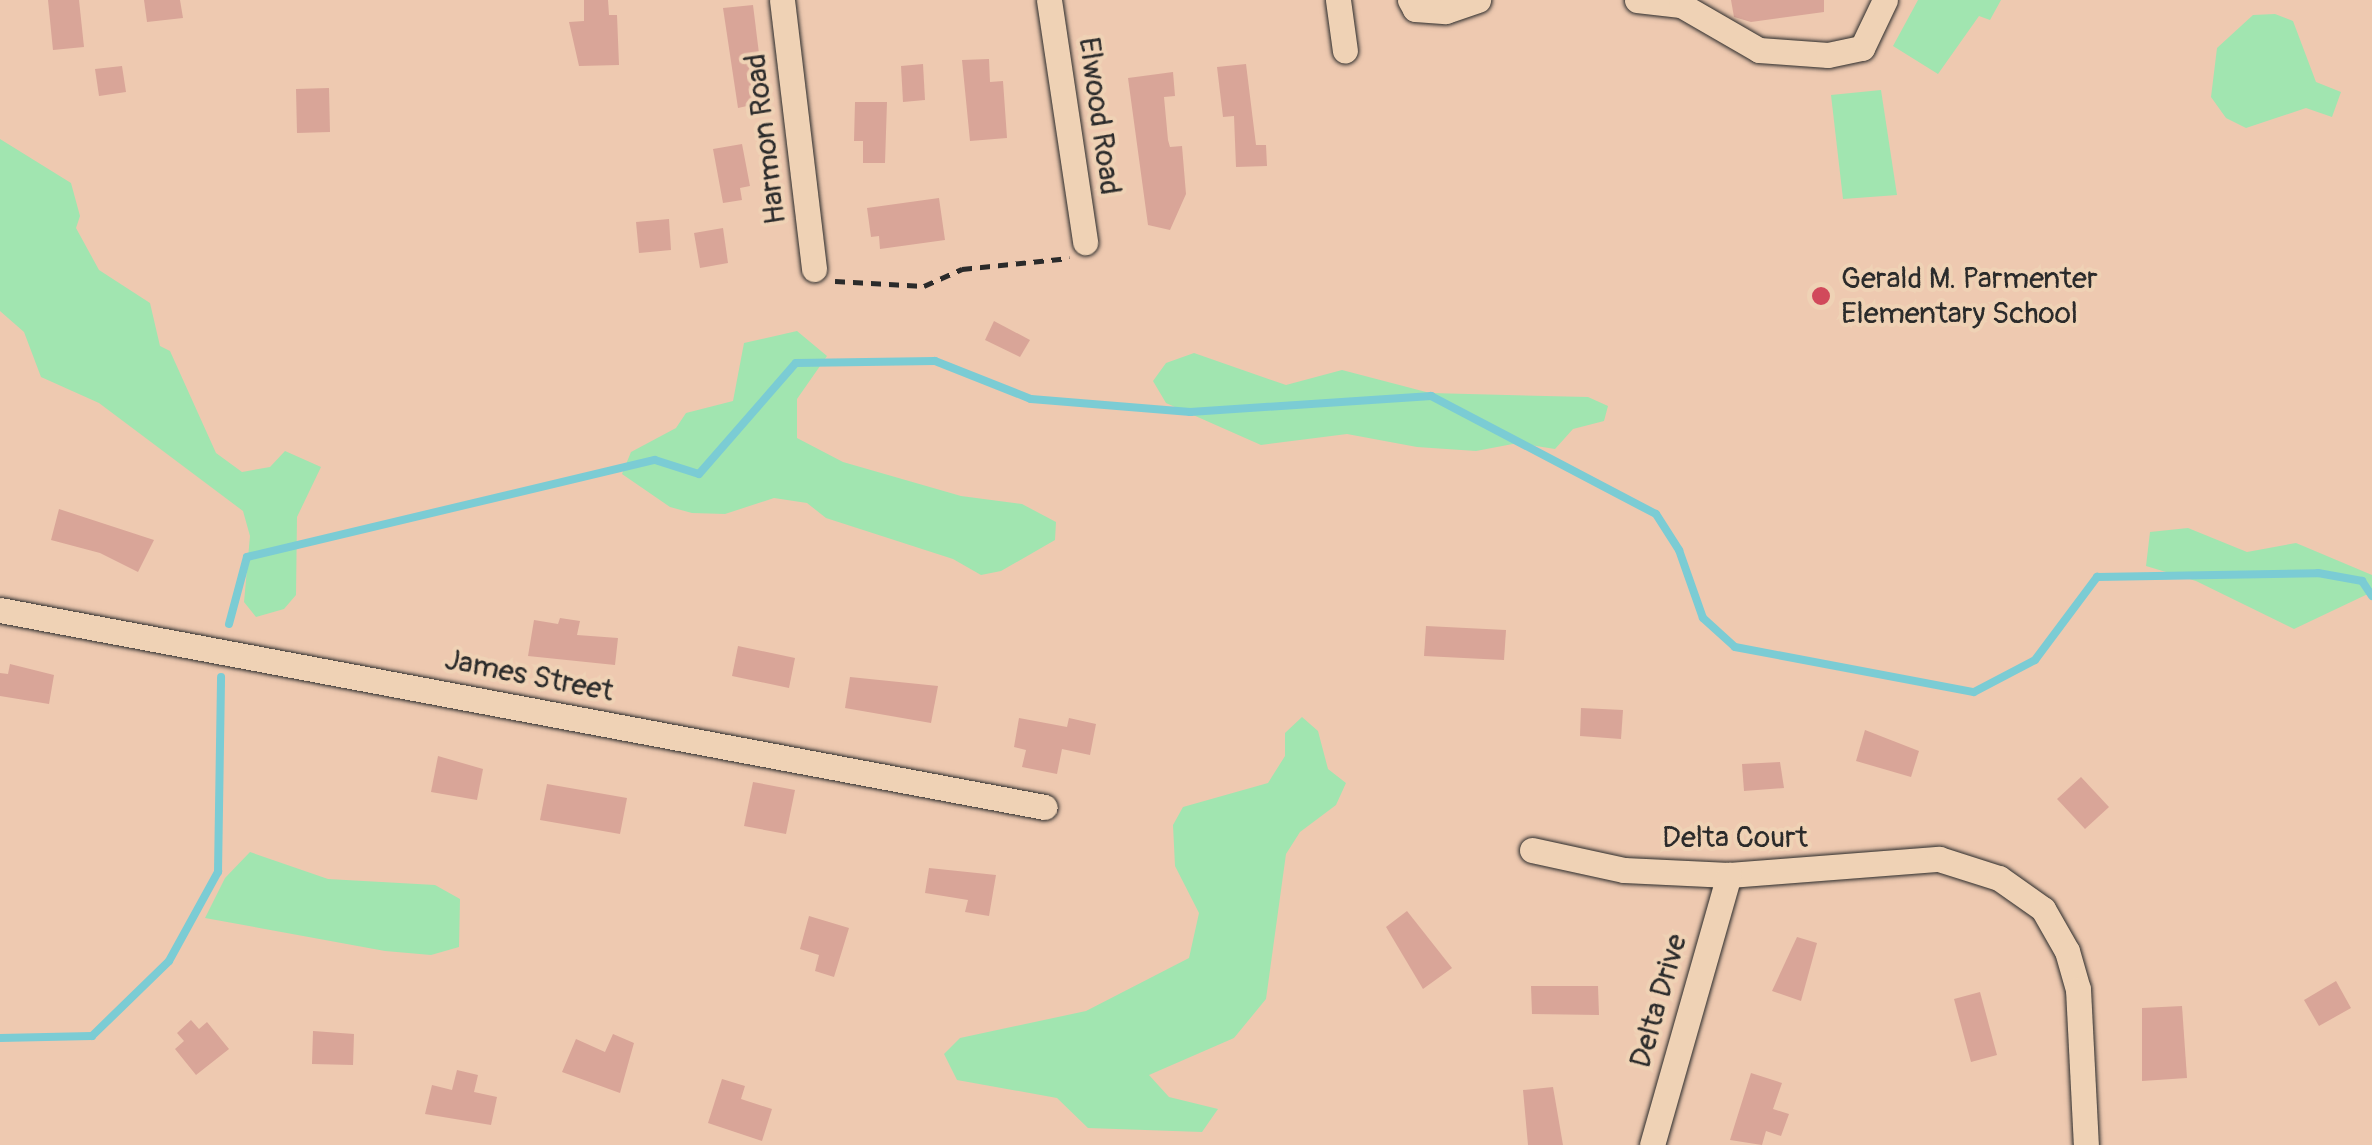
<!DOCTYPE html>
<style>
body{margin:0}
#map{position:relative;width:2372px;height:1145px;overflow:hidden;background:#eec9b0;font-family:Pangolin,sans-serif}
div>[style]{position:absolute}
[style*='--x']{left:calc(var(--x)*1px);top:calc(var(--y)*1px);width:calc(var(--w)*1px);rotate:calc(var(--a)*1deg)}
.green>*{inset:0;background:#a1e5b0}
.stream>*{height:8px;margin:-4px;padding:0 4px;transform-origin:4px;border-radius:4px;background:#7bccd4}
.building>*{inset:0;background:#d9a598}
.path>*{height:5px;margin-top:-2.5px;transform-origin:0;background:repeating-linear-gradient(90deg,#2b2b2b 0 10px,transparent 0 18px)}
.roads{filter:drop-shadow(0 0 2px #2b2b2b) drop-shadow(0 0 2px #2b2b2b)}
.minor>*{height:25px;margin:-12.5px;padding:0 12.5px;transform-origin:12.5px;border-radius:12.5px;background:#efd2b5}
.dots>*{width:28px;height:28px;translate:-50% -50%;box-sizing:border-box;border:5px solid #efd2b5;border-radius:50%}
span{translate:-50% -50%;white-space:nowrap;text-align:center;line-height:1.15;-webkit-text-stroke:8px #efd2b5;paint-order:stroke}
.street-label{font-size:30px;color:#2b2b2b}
.poi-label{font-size:30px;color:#2b2b2b}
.left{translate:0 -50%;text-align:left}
</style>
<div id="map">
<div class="green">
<div style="clip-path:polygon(1918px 0,2001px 0,1990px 20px,1979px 16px,1938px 74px,1893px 46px)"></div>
<div style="clip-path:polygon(2275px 14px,2293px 21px,2316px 82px,2341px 92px,2332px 117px,2306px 108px,2246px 128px,2226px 118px,2211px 97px,2217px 48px,2253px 15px)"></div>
<div style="clip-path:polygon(1881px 90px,1897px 195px,1843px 199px,1831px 95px)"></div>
<div style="clip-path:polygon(0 139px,71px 183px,80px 216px,76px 228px,99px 270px,150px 303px,160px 346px,170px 351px,216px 453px,242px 472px,270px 467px,285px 451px,321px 467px,297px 517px,296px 595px,284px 609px,256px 617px,244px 602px,250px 536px,243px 511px,99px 403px,41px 377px,24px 332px,0 311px)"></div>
<div style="clip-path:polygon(797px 331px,827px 356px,797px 399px,797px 438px,843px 462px,961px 496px,1022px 504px,1056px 522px,1055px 540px,1001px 571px,981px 575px,953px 559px,826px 518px,807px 503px,774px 498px,725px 514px,692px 513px,670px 507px,622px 474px,631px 452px,676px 428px,686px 413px,733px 401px,744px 343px)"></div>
<div style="clip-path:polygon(1194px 353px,1286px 385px,1342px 370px,1430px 393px,1588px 397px,1608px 406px,1604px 421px,1573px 429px,1555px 449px,1518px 443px,1476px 451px,1417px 447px,1347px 434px,1261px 445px,1166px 403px,1153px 381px,1166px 363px)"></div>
<div style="clip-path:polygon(2188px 528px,2247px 552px,2296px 543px,2372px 575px,2372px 592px,2294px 629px,2196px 581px,2146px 566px,2150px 532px)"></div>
<div style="clip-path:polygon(1302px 717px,1318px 731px,1328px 769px,1346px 783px,1336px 805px,1300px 832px,1286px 854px,1266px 999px,1234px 1038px,1149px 1075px,1169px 1097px,1218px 1109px,1202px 1132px,1088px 1128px,1057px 1098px,957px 1080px,944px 1054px,960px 1038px,1086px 1011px,1189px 958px,1199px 913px,1175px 866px,1173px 825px,1183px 807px,1268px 783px,1285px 756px,1285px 733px)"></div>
<div style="clip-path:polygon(250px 852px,328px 879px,435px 885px,460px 899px,459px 947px,431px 955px,385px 951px,205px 918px,225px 878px)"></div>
</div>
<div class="stream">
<div style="--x:229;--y:624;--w:69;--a:-75"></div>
<div style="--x:247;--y:557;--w:419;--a:-13.4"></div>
<div style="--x:655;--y:460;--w:46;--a:17.7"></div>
<div style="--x:699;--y:474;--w:147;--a:-48.9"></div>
<div style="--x:796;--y:363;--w:139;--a:-0.8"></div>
<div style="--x:935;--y:361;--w:103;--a:21.6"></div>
<div style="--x:1031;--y:399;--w:160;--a:4.7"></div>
<div style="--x:1190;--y:412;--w:242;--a:-3.8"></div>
<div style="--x:1431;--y:396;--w:254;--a:27.7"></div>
<div style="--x:1656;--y:514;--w:43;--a:57.4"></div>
<div style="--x:1679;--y:550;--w:72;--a:70.6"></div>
<div style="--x:1703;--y:618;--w:43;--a:42.2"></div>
<div style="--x:1735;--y:647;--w:243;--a:10.7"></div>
<div style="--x:1974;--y:692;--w:69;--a:-27.7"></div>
<div style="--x:2035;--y:660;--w:104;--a:-53.2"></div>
<div style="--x:2097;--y:577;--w:221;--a:-1"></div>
<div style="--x:2318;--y:573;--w:45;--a:10.3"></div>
<div style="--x:2362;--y:581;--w:18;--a:56"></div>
<div style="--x:0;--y:1038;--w:92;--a:-1.2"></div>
<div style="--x:92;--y:1036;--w:107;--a:-44.2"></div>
<div style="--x:169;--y:961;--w:102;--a:-61.2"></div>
<div style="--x:218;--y:872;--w:195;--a:-89.1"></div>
</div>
<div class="building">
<div style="clip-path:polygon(48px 0,79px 0,84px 47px,53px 50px)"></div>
<div style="clip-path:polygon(144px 0,180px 0,183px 18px,147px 22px)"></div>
<div style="clip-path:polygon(584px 0,608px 0,609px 15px,617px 15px,619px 65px,579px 66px,569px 22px,584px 21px)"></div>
<div style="clip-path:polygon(1731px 0,1824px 0,1824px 12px,1751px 22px,1734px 17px)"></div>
<div style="clip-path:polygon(753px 5px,765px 102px,738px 108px,723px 8px)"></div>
<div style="clip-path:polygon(989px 59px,990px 82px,1003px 81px,1007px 138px,970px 141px,962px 60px)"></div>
<div style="clip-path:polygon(923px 64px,925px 100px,903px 102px,901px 66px)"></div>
<div style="clip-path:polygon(1246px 64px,1256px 145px,1266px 145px,1267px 166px,1236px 167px,1234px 116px,1223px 117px,1217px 67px)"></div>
<div style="clip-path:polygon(122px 66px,126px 92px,99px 96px,95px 69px)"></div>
<div style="clip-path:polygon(1173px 72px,1175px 96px,1164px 97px,1168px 140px,1170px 147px,1182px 146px,1186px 194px,1170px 230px,1148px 225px,1128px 78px)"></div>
<div style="clip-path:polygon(329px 88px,330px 132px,297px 133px,296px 89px)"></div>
<div style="clip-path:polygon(855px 102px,887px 102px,885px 163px,863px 163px,863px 141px,854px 141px)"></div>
<div style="clip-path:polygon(742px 144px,750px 186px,740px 188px,742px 200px,723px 203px,713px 149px)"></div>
<div style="clip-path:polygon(939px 198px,945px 240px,880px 249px,879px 236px,871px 237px,867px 208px)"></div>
<div style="clip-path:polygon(669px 219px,671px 250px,639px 253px,636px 222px)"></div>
<div style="clip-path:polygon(723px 228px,728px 263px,700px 268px,694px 233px)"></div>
<div style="clip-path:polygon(994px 321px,1030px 340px,1020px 357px,985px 340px)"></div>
<div style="clip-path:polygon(59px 509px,154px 540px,138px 572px,100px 553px,51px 540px)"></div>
<div style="clip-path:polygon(560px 618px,580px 621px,577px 635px,618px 638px,615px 665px,528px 656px,534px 620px,558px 624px)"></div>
<div style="clip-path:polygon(1426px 626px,1506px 630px,1504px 660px,1424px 656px)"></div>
<div style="clip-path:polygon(738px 646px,795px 658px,789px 688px,732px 676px)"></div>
<div style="clip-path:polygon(10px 664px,54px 675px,49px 704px,0 696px,0 673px,8px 674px)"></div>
<div style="clip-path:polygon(850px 677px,938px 686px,931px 723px,845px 708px)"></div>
<div style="clip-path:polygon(1581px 708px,1623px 710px,1621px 739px,1580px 736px)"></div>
<div style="clip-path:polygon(1019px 718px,1067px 727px,1069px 718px,1096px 724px,1090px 755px,1062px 749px,1057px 774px,1022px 767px,1026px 750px,1014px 747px)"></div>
<div style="clip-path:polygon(1865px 730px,1919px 751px,1911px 777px,1856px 761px)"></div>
<div style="clip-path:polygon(438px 756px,483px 769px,477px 800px,431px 792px)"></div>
<div style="clip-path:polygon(1780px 762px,1784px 788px,1744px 791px,1742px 764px)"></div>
<div style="clip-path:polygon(2081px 777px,2109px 807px,2085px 829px,2057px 799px)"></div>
<div style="clip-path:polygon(753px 782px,795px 790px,786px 834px,744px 826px)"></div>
<div style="clip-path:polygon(547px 784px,627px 798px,620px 834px,540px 820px)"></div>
<div style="clip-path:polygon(929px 868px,996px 875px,989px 916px,965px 912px,968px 900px,925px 893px)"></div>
<div style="clip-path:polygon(1407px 911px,1452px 968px,1423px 989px,1386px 927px)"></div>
<div style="clip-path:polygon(809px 916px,849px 928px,834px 977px,815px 971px,819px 955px,800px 949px)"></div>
<div style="clip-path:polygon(1797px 937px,1817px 943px,1801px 1001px,1772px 991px)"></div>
<div style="clip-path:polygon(2336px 981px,2351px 1008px,2319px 1026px,2304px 1000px)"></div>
<div style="clip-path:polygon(1531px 986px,1598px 986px,1599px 1015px,1532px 1014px)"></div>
<div style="clip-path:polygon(1980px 992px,1997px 1055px,1971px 1062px,1954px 999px)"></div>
<div style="clip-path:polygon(2182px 1006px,2187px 1078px,2142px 1081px,2142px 1008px)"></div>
<div style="clip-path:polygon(191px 1020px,199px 1029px,207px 1022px,229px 1049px,196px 1075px,175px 1049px,184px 1041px,177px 1033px)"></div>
<div style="clip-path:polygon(313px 1031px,354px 1034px,353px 1065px,312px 1064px)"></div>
<div style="clip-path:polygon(613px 1034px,634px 1043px,620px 1093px,562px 1072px,576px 1039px,605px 1052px)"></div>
<div style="clip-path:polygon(457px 1070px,478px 1075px,474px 1092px,497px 1097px,491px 1125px,425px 1114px,432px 1085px,452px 1090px)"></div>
<div style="clip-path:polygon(1751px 1073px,1782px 1083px,1773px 1109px,1789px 1114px,1781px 1136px,1766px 1131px,1762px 1145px,1730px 1140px)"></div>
<div style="clip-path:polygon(722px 1079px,745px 1086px,741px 1099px,772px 1109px,762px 1141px,708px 1123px)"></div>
<div style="clip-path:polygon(1553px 1087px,1563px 1145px,1528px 1145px,1523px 1090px)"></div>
</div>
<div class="path">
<div style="--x:835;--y:281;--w:89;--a:3.2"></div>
<div style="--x:924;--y:286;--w:42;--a:-24.1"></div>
<div style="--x:962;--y:269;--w:108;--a:-5.9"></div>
</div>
<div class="roads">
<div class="minor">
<div style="--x:782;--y:0;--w:271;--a:83.2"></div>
<div style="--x:1049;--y:0;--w:245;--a:81.5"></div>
<div style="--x:1338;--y:0;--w:51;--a:82.2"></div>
<div style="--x:1410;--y:0;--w:10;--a:61"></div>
<div style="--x:1415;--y:9;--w:31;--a:4"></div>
<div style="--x:1446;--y:11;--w:34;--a:-19"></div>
<div style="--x:1637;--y:0;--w:44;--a:6.5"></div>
<div style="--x:1681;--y:5;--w:90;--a:30"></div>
<div style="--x:1759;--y:50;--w:69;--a:4.1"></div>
<div style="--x:1828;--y:55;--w:35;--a:-12"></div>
<div style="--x:1862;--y:48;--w:53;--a:-64.4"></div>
<div style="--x:0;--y:610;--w:1063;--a:10.68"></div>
<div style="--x:1532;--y:850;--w:94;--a:12.3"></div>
<div style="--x:1624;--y:870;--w:105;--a:2.7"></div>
<div style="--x:1729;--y:875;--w:211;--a:-4.4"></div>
<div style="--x:1939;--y:859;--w:63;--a:17.6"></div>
<div style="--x:1999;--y:878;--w:54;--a:35.2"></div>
<div style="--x:2043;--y:909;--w:48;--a:60.3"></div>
<div style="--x:2067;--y:951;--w:40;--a:74"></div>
<div style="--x:2078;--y:989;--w:156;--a:87.1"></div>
<div style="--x:1652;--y:1145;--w:281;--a:-74.1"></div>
</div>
</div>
<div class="dots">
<div style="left:1821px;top:296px;background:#d1495b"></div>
</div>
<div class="street-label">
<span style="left:1099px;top:116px;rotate:82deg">Elwood Road</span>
<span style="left:766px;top:139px;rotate:-97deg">Harmon Road</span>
<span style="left:529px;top:676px;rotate:11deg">James Street</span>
<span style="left:1735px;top:838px">Delta Court</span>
<span style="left:1659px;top:1001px;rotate:-74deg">Delta Drive</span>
</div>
<div class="poi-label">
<span class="left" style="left:1841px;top:296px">Gerald M. Parmenter<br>Elementary School</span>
</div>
</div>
